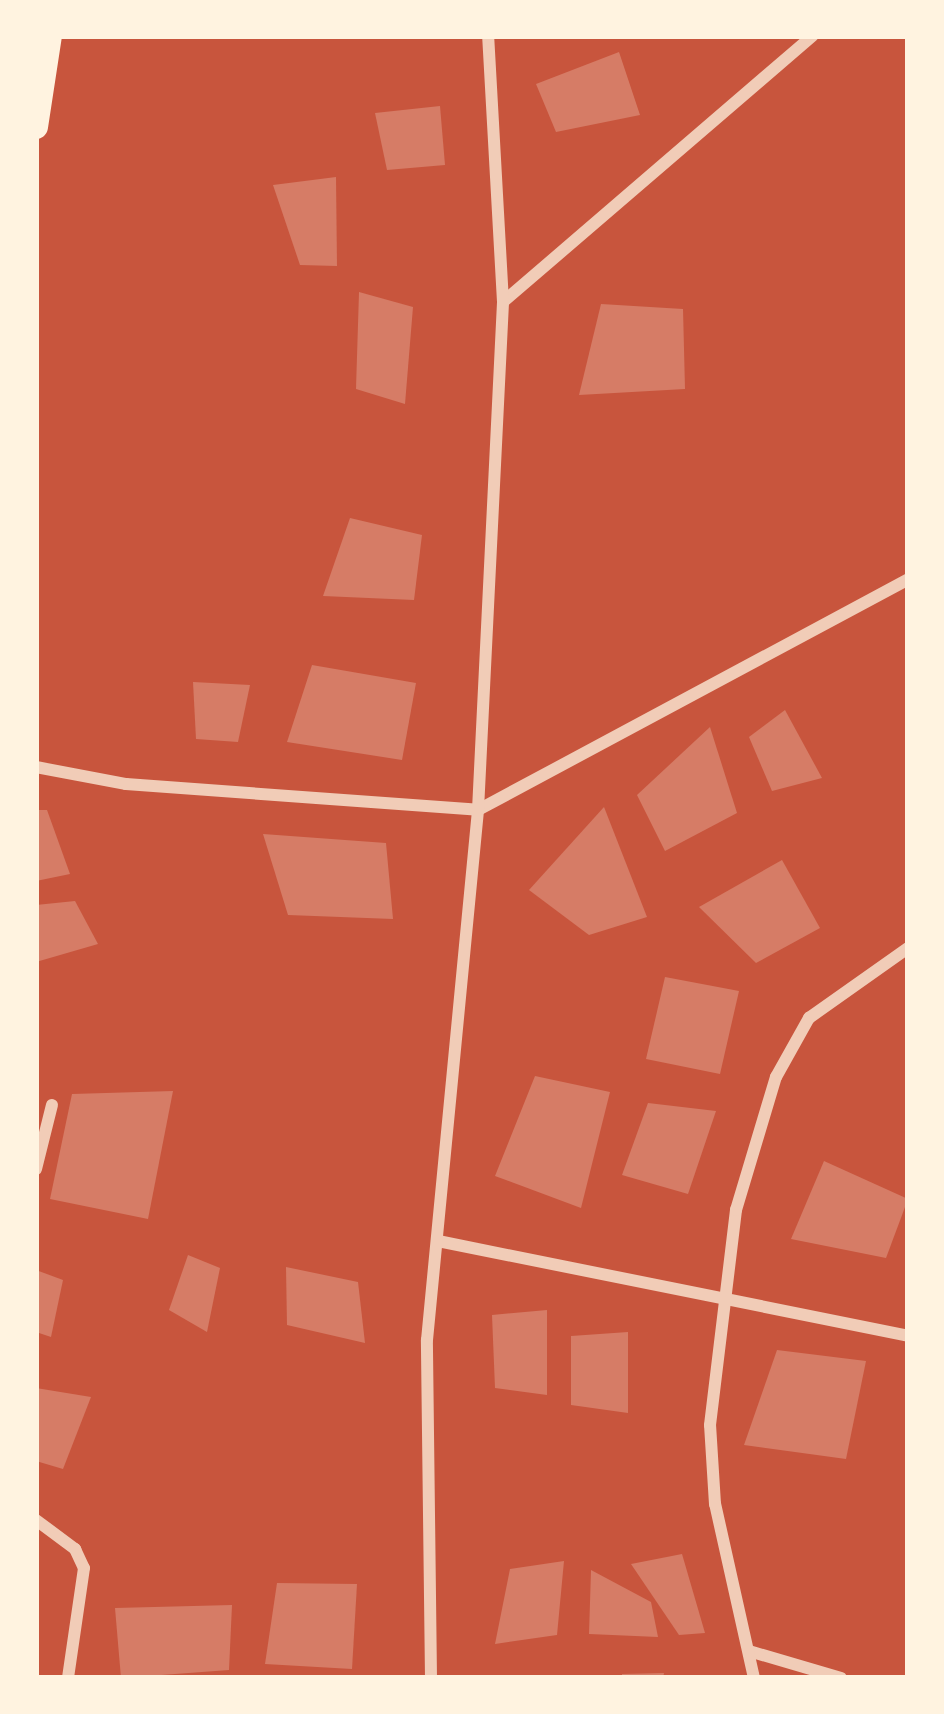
<!DOCTYPE html>
<style>
body{margin:0}
#map{position:relative;width:944px;height:1714px;overflow:hidden;background:#c8553d;font-family:Ubuntu,sans-serif}
div>[style]{position:absolute}
[style*='--x']{left:calc(var(--x)*1px);top:calc(var(--y)*1px);width:calc(var(--w)*1px);rotate:calc(var(--a)*1deg)}
.building>*{inset:0;background:#d67c66}
.minor>*{height:12px;margin:-6px;padding:0 6px;transform-origin:6px;border-radius:6px;background:#f1ccb7}
.secondary>*{height:24px;margin:-12px;padding:0 12px;transform-origin:12px;border-radius:12px;background:#fff3e0}
span{translate:-50% -50%;white-space:nowrap;text-align:center;line-height:1.15;-webkit-text-stroke:9px #fff3e0;paint-order:stroke}
.frame{position:absolute;inset:0;border:39px solid #fff3e0;pointer-events:none}
</style>
<div id="map">
<div class="building">
<div style="clip-path:polygon(619px 52px,640px 115px,556px 132px,536px 84px)"></div>
<div style="clip-path:polygon(440px 106px,445px 165px,387px 170px,375px 113px)"></div>
<div style="clip-path:polygon(336px 177px,337px 266px,300px 265px,273px 185px)"></div>
<div style="clip-path:polygon(359px 292px,413px 307px,405px 404px,356px 389px)"></div>
<div style="clip-path:polygon(601px 304px,683px 309px,685px 389px,579px 395px)"></div>
<div style="clip-path:polygon(350px 518px,422px 535px,414px 600px,323px 596px)"></div>
<div style="clip-path:polygon(312px 665px,416px 683px,402px 760px,287px 742px)"></div>
<div style="clip-path:polygon(193px 682px,250px 685px,238px 742px,196px 739px)"></div>
<div style="clip-path:polygon(785px 710px,822px 778px,772px 791px,749px 737px)"></div>
<div style="clip-path:polygon(710px 727px,737px 813px,665px 851px,637px 795px)"></div>
<div style="clip-path:polygon(604px 807px,647px 917px,589px 935px,529px 890px)"></div>
<div style="clip-path:polygon(36px 810px,47px 810px,70px 874px,36px 881px)"></div>
<div style="clip-path:polygon(263px 834px,386px 843px,393px 919px,288px 915px)"></div>
<div style="clip-path:polygon(782px 860px,820px 928px,756px 963px,699px 907px)"></div>
<div style="clip-path:polygon(75px 901px,98px 944px,36px 962px,36px 905px)"></div>
<div style="clip-path:polygon(665px 977px,739px 991px,720px 1074px,646px 1059px)"></div>
<div style="clip-path:polygon(535px 1076px,610px 1092px,581px 1208px,495px 1176px)"></div>
<div style="clip-path:polygon(173px 1091px,148px 1219px,50px 1199px,72px 1094px)"></div>
<div style="clip-path:polygon(648px 1103px,716px 1111px,688px 1194px,622px 1175px)"></div>
<div style="clip-path:polygon(824px 1161px,908px 1199px,886px 1258px,791px 1239px)"></div>
<div style="clip-path:polygon(188px 1255px,220px 1268px,207px 1332px,169px 1310px)"></div>
<div style="clip-path:polygon(286px 1267px,358px 1282px,365px 1343px,287px 1325px)"></div>
<div style="clip-path:polygon(36px 1270px,63px 1280px,51px 1337px,36px 1332px)"></div>
<div style="clip-path:polygon(547px 1310px,547px 1395px,495px 1388px,492px 1315px)"></div>
<div style="clip-path:polygon(628px 1332px,628px 1413px,571px 1405px,571px 1336px)"></div>
<div style="clip-path:polygon(777px 1350px,866px 1361px,846px 1459px,744px 1445px)"></div>
<div style="clip-path:polygon(36px 1388px,91px 1397px,63px 1469px,36px 1461px)"></div>
<div style="clip-path:polygon(682px 1554px,705px 1633px,679px 1635px,631px 1564px)"></div>
<div style="clip-path:polygon(564px 1561px,557px 1635px,495px 1644px,510px 1569px)"></div>
<div style="clip-path:polygon(591px 1570px,651px 1602px,658px 1637px,589px 1634px)"></div>
<div style="clip-path:polygon(277px 1583px,357px 1584px,352px 1669px,265px 1664px)"></div>
<div style="clip-path:polygon(232px 1605px,229px 1670px,121px 1678px,115px 1608px)"></div>
<div style="clip-path:polygon(664px 1673px,663px 1678px,622px 1678px,622px 1674px)"></div>
</div>
<div class="minor">
<div style="--x:503;--y:302;--w:408;--a:-40.7"></div>
<div style="--x:36;--y:767;--w:92;--a:10.7"></div>
<div style="--x:126;--y:784;--w:353;--a:4.2"></div>
<div style="--x:478;--y:810;--w:488;--a:-28.2"></div>
<div style="--x:36;--y:1169;--w:66;--a:-76"></div>
<div style="--x:438;--y:1241;--w:480;--a:11.4"></div>
<div style="--x:36;--y:1520;--w:49;--a:36.6"></div>
<div style="--x:75;--y:1549;--w:21;--a:65"></div>
<div style="--x:84;--y:1568;--w:111;--a:98.3"></div>
<div style="--x:749;--y:1651;--w:96;--a:16.4"></div>
<div style="--x:431;--y:1678;--w:338;--a:-90.7"></div>
<div style="--x:427;--y:1340;--w:532;--a:-84.5"></div>
<div style="--x:478;--y:810;--w:509;--a:-87.18"></div>
<div style="--x:503;--y:302;--w:266;--a:-93.2"></div>
<div style="--x:754;--y:1678;--w:178;--a:-102.6"></div>
<div style="--x:715;--y:1504;--w:79;--a:-93.6"></div>
<div style="--x:710;--y:1425;--w:217;--a:-83.1"></div>
<div style="--x:736;--y:1210;--w:139;--a:-73.3"></div>
<div style="--x:776;--y:1077;--w:68;--a:-60.8"></div>
<div style="--x:809;--y:1018;--w:121;--a:-35.3"></div>
</div>
<div class="secondary">
<div style="--x:36;--y:127;--w:92;--a:-81.3"></div>
</div>
<div class="frame"></div>
</div>
